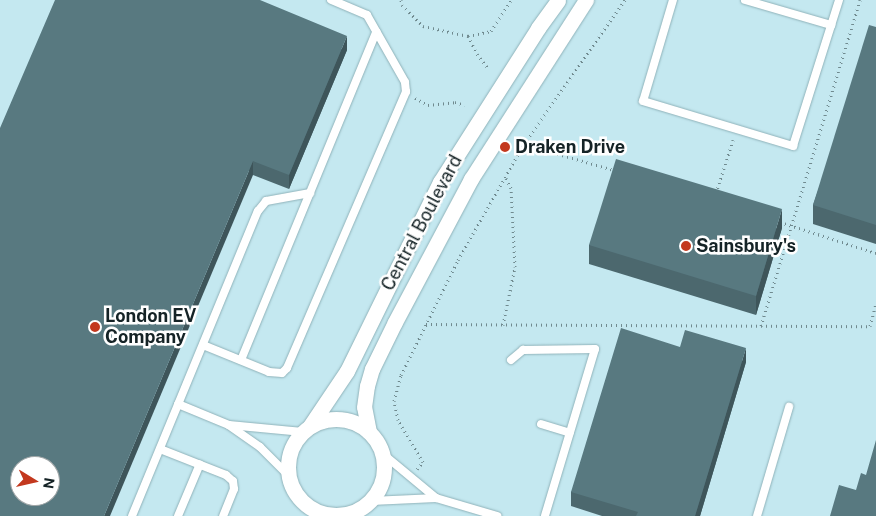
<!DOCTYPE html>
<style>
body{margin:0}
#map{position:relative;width:876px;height:516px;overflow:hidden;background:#c4e8f0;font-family:"Public Sans",sans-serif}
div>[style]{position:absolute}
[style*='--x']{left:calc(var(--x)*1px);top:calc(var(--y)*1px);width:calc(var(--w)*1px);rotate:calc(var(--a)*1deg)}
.path>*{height:3px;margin-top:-1.5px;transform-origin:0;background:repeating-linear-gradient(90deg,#708a8f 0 1px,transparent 0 5px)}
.roads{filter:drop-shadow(0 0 1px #8fb2b9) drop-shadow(0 0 1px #8fb2b9)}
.lane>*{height:8px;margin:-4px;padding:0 4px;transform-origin:4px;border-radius:4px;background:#fff}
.street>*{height:15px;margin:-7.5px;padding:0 7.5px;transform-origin:7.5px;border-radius:7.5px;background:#fff}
.street>.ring{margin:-7.5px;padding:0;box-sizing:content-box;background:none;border:15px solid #fff;border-radius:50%}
.wall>*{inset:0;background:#4c686e}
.shaded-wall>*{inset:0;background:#3e555a}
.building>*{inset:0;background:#587980}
.dots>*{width:14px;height:14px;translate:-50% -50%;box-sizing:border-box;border:2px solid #fff;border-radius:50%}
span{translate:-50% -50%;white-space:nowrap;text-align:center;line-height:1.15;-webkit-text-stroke:5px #fff;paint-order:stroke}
.poi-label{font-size:18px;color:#152326;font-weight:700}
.left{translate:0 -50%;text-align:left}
.street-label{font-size:18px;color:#152326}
.north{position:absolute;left:10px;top:456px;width:50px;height:50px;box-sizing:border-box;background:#fff;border:1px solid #a1a7a8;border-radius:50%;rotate:99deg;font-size:14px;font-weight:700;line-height:20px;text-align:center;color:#152326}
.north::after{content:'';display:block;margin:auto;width:18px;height:22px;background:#c3381e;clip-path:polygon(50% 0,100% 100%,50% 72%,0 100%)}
</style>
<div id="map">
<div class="path">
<div style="--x:401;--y:0;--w:5;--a:79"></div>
<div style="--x:402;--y:5;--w:30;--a:45"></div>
<div style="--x:423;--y:26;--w:46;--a:12.5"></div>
<div style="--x:468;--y:36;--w:24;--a:-12"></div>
<div style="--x:491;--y:31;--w:37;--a:-57"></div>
<div style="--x:468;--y:36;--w:20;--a:63"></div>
<div style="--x:477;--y:54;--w:18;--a:52"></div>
<div style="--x:415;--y:98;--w:15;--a:28"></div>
<div style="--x:428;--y:105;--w:27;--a:-6"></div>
<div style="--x:455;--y:102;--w:10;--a:17"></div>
<div style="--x:524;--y:144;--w:97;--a:16.2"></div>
<div style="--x:716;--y:193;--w:56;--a:-72.2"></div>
<div style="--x:780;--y:222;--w:101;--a:17.9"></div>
<div style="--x:426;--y:324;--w:444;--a:0.3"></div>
<div style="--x:870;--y:326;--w:23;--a:-75"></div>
<div style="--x:503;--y:325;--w:59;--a:-78.3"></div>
<div style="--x:515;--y:267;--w:79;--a:-92.9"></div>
<div style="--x:511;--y:188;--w:11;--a:-117"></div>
<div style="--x:761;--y:326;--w:341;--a:-73.1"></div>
<div style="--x:417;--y:469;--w:9;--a:-49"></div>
<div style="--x:423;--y:462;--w:49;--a:-120.8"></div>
<div style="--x:398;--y:420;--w:19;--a:-102"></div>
<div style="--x:394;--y:401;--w:27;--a:-75"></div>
<div style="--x:401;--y:375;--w:128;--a:-63.6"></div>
<div style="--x:458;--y:260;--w:133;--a:-60.4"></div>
<div style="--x:524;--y:144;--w:176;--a:-55"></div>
</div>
<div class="roads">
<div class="lane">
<div style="--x:673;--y:0;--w:105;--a:106.5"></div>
<div style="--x:643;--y:101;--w:157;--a:16.7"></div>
<div style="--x:793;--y:146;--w:153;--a:-72.5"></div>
<div style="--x:745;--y:0;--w:90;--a:16.2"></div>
<div style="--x:203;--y:345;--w:71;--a:22.2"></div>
<div style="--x:269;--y:372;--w:13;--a:4"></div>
<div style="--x:282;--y:373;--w:7;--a:-45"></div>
<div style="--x:287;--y:368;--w:301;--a:-66.7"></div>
<div style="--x:406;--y:92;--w:10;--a:-96"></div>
<div style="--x:405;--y:82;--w:77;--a:-119.6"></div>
<div style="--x:367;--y:15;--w:39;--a:-157"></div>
<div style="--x:241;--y:360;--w:355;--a:-67.6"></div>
<div style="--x:511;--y:360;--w:16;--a:-40"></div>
<div style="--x:523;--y:350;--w:72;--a:-0.8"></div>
<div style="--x:595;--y:349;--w:174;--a:106.7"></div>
<div style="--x:178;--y:404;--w:55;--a:22.4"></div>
<div style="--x:541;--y:424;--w:30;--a:17"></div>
<div style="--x:160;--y:449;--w:71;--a:21.5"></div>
<div style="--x:226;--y:475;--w:9;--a:41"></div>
<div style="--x:233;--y:481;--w:8;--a:83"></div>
<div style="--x:234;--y:489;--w:29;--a:112"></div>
<div style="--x:383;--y:454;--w:69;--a:39.7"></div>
<div style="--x:289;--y:476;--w:41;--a:-135"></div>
<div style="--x:260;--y:447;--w:38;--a:-145"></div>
<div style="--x:229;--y:425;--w:74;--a:5.4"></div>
<div style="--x:371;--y:501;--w:65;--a:-2.6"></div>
<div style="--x:436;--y:498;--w:64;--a:16.4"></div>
<div style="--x:132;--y:516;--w:330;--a:-67.6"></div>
<div style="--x:258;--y:211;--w:13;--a:-51"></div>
<div style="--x:266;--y:201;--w:45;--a:-10.3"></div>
<div style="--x:178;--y:516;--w:56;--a:-67.1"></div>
<div style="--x:757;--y:516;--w:114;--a:-73.6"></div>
</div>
<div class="street">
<div class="ring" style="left:288px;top:419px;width:81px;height:81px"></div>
<div style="--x:310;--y:426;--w:66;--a:-56.1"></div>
<div style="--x:347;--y:371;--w:211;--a:-63.8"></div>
<div style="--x:440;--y:182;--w:183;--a:-57.5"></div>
<div style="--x:538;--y:28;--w:34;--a:-54"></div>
<div style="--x:369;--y:432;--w:25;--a:-101"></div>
<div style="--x:364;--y:407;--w:21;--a:-82"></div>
<div style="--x:367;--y:386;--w:18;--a:-74"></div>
<div style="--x:372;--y:369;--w:52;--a:-63.9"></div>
<div style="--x:395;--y:322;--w:162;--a:-62"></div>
<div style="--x:471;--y:179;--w:213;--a:-57.3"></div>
</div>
</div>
<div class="wall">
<div style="clip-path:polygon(55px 0,347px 50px,289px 189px,253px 175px)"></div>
<div style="clip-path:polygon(876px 27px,876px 244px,813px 224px,813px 205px)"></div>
<div style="clip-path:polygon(782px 228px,756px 315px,589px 264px,589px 245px)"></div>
<div style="clip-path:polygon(680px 347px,746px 362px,700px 516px,602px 516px,571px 506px,571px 492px)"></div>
</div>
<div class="shaded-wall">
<div style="clip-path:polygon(347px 36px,347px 50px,289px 189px,289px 175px)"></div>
<div style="clip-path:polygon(253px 161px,253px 175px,110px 516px,104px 516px)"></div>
<div style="clip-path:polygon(782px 209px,782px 228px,756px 315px,756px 296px)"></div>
<div style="clip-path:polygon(746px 348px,746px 362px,700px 516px,695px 516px)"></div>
</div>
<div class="building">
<div style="clip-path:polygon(evenodd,55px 0,260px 0,347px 36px,289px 175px,253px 161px,104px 516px,0 516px,0 128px,55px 0,20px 466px,50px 466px,50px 496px,20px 496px,20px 466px)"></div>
<div style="clip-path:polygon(869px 25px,876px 27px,876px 225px,813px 205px)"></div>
<div style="clip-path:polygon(616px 159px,782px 209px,756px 296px,589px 245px)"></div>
<div style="clip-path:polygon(621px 328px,680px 347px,685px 330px,746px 348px,695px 516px,636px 516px,638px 512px,571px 492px)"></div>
<div style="clip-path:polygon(876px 440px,876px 516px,830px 516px,839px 485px,856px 490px,861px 473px,866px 475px)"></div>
</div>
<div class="dots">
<div style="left:505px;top:147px;background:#c3381e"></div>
<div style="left:686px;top:246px;background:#c3381e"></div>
<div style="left:95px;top:327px;background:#c3381e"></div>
</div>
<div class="poi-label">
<span class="left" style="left:515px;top:147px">Draken Drive</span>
<span class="left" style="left:696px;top:246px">Sainsbury's</span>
<span class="left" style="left:105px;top:327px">London EV<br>Company</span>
</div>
<div class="street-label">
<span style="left:422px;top:223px;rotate:-62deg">Central Boulevard</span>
</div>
<div class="north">N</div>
</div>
